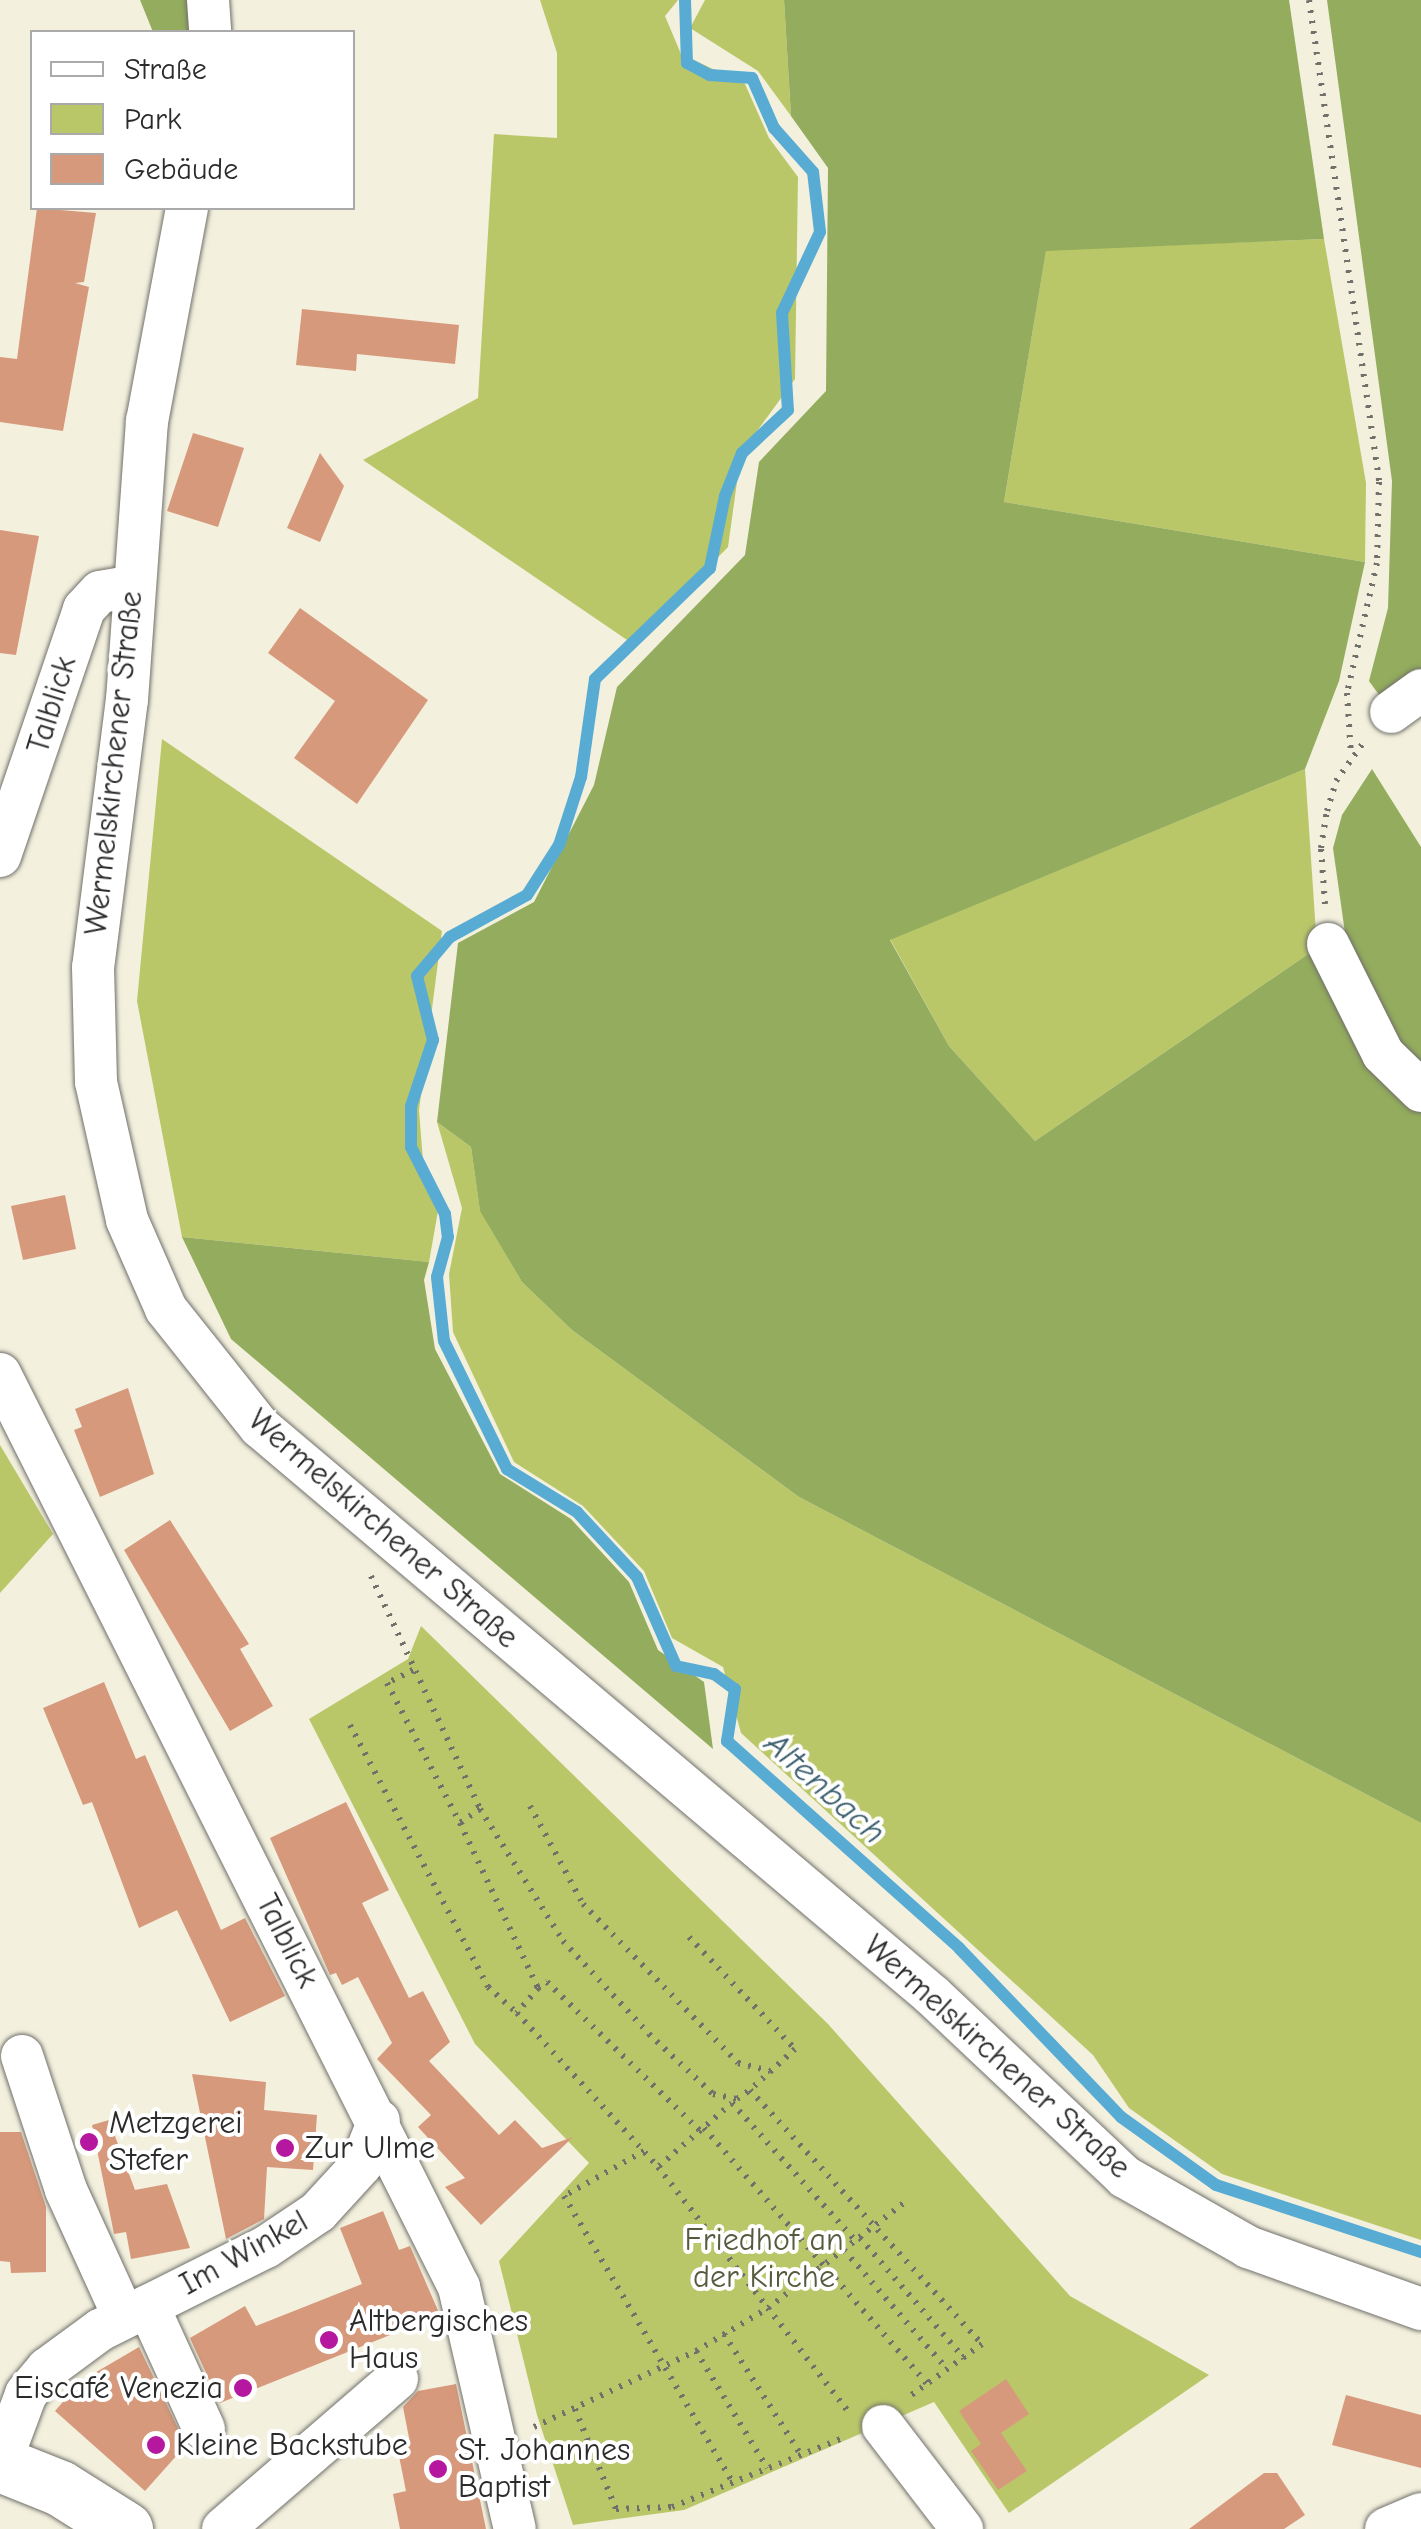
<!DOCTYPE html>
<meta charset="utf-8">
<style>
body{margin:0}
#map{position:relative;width:1421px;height:2529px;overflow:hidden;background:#f3f0de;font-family:"Comic Neue",sans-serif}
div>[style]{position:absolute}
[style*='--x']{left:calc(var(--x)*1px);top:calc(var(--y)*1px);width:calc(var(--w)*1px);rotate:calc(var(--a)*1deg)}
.green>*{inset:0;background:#bac769}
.forest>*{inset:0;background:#93ac5d}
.stream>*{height:12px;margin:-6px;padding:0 6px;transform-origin:6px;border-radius:6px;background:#58acd4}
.building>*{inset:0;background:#d7997c}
.path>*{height:6px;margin-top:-3px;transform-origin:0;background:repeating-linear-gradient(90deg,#71706a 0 2.5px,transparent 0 10.5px)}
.roads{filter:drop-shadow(0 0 2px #71706a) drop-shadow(0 0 2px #71706a)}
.minor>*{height:42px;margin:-21px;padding:0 21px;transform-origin:21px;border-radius:21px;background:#fff}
.major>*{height:55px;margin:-27.5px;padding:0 27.5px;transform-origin:27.5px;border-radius:27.5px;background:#fff}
.dots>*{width:28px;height:28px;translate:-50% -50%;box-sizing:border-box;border:5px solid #fff;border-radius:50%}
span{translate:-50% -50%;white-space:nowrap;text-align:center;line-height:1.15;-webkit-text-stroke:8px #fff;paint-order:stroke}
.street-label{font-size:32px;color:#2b2b2b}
.poi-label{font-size:32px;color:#2b2b2b}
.left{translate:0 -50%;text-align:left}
.right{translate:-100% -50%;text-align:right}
.park-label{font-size:32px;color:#565a3e}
.water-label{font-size:35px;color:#3d5f6f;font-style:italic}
.legend{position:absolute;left:30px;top:30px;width:325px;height:180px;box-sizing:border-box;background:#fff;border:2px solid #aaa;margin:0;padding:12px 18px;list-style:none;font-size:30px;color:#2b2b2b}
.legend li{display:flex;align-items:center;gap:20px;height:50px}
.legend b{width:50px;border:2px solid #aaa}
</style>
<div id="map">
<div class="green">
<div style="clip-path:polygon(540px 0,678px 0,665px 16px,681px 54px,745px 84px,769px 138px,798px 177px,795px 379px,741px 453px,728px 547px,633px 644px,363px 460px,478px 398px,494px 134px,557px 138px,557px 53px)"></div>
<div style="clip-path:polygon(705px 0,784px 0,791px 116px,758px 71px,690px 28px)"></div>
<div style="clip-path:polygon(1324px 239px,1366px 483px,1365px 562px,1004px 502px,1046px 250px)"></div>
<div style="clip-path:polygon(162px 739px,442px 931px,419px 1110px,423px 1161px,438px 1211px,429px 1262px,182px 1237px,137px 1001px)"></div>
<div style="clip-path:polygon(1305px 769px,1317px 948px,1035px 1141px,949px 1046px,890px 939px)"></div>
<div style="clip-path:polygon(437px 1122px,471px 1147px,480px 1210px,522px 1282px,572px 1330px,799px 1497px,1421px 1823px,1421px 2240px,1222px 2174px,1129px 2108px,1093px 2055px,741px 1733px,723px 1667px,672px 1638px,644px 1571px,583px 1506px,514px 1462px,453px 1332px,449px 1274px,462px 1208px)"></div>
<div style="clip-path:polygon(0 1445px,53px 1534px,0 1593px)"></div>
<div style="clip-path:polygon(421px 1626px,828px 2024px,1070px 2296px,1209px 2375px,1009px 2513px,934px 2402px,684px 2510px,573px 2525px,537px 2415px,499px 2261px,589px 2163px,475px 2044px,309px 1719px,408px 1659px)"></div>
</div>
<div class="forest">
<div style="clip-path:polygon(140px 0,188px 0,190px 32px,153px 32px)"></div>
<div style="clip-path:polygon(784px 0,1289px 0,1324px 239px,1046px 251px,1004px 502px,1365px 562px,1339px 681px,1305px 769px,890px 940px,949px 1046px,1035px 1141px,1317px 948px,1421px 1110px,1421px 1823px,799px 1497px,572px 1330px,522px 1282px,480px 1211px,471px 1147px,437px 1122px,458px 943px,534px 902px,594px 785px,617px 687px,745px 555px,759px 462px,826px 391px,828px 168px,791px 116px)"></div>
<div style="clip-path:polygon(1327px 0,1421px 0,1421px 670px,1382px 699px,1369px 681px,1388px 608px,1392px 481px)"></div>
<div style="clip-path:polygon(1372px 769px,1421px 847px,1421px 1073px,1394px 1046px,1348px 954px,1333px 848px,1342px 815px)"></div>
<div style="clip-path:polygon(182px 1237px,429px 1262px,424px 1280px,435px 1349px,500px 1474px,571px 1519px,629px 1582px,658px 1650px,704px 1682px,713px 1749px,231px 1339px)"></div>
</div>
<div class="stream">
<div style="--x:685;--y:0;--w:63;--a:88.2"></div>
<div style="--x:687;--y:63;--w:26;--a:28"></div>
<div style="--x:710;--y:75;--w:42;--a:4.1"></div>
<div style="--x:752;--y:78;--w:55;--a:66.3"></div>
<div style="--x:774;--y:128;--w:59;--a:48.4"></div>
<div style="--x:813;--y:172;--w:60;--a:83.3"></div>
<div style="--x:820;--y:232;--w:89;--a:115.1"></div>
<div style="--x:782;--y:313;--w:97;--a:86.5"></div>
<div style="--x:788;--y:410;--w:63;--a:136.9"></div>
<div style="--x:742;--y:453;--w:46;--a:111.6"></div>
<div style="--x:725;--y:496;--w:74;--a:101.8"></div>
<div style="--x:710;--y:568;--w:160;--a:136"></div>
<div style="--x:595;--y:679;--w:99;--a:98.1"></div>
<div style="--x:581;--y:777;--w:71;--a:107.9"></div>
<div style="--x:559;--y:845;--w:59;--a:122.6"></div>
<div style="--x:527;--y:895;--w:88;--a:151.4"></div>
<div style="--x:450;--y:937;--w:51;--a:130.2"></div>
<div style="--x:417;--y:976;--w:66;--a:76"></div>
<div style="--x:433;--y:1040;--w:70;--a:108.4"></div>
<div style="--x:411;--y:1106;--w:41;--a:90"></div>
<div style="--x:411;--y:1147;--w:75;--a:63.1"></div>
<div style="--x:445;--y:1214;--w:23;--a:83"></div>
<div style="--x:448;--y:1237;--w:41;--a:105.4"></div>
<div style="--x:437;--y:1277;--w:64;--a:83.8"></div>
<div style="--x:444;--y:1341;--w:143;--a:63.8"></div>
<div style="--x:507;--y:1469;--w:82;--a:31.6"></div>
<div style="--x:577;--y:1512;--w:88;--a:47.3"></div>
<div style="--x:637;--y:1577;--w:97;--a:66.3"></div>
<div style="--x:676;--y:1666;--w:39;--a:12"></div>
<div style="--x:714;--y:1674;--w:26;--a:36"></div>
<div style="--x:735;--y:1689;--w:53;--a:98.7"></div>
<div style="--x:727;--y:1741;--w:311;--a:41.7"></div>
<div style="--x:959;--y:1948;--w:234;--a:46.2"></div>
<div style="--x:1121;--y:2117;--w:117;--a:35.6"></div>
<div style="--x:1216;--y:2185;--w:216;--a:18.1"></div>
</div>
<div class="building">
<div style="clip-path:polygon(37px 208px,96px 213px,84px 282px,75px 283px,89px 287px,63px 431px,0 422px,0 357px,17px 359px)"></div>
<div style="clip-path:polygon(302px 309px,459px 325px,455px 364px,357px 354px,356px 371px,296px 365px)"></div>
<div style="clip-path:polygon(193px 433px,244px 448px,218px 527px,167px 511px)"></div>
<div style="clip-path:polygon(320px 453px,344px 486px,320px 542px,287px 528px)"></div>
<div style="clip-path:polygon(0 530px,39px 536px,16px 655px,0 653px)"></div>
<div style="clip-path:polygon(300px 608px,428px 700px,357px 804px,294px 758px,335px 701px,268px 653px)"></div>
<div style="clip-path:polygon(65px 1195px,76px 1249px,23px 1260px,11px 1206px)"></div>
<div style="clip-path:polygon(128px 1388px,154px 1474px,100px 1497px,74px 1430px,82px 1427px,75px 1409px)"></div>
<div style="clip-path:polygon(170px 1520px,249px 1644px,240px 1649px,273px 1706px,230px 1731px,124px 1550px)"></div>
<div style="clip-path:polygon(104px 1682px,136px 1759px,145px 1755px,221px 1930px,245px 1918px,285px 1996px,230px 2022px,177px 1910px,139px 1928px,92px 1802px,83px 1805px,43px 1708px)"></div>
<div style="clip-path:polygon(346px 1802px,389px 1890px,362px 1903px,409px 1998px,423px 1991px,450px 2042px,429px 2061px,499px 2135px,515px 2120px,542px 2148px,573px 2137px,481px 2225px,445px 2187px,465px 2178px,418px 2127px,431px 2115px,377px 2059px,392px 2043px,358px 1977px,342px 1985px,336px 1973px,330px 1975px,270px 1838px)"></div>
<div style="clip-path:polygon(192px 2074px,266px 2082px,264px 2110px,317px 2115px,313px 2170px,267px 2167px,264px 2219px,226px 2239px)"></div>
<div style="clip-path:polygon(109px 2120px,135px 2190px,167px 2184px,190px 2248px,131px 2259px,126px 2232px,114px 2234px,92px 2125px)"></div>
<div style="clip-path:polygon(0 2132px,21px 2132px,46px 2207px,46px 2272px,11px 2273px,10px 2262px,0 2261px)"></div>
<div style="clip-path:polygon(383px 2211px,399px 2250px,410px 2246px,440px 2315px,220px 2403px,190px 2338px,245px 2306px,256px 2326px,362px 2284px,340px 2228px)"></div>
<div style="clip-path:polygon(139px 2347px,186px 2445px,145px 2491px,55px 2411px,81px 2381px)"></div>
<div style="clip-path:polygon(1006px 2379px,1029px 2414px,1001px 2433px,1027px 2471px,998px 2490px,971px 2451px,981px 2444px,959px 2411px)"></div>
<div style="clip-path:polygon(456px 2384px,486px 2529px,400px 2529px,393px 2494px,406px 2491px,397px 2446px,410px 2443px,403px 2407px,418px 2391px)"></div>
<div style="clip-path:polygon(1346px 2395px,1421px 2415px,1421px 2468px,1332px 2445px)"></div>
<div style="clip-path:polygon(1264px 2473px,1277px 2473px,1305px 2515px,1284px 2529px,1189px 2529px)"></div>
</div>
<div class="path">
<div style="--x:1309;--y:0;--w:487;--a:81.7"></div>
<div style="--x:1379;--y:482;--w:81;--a:91.4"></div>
<div style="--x:1377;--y:563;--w:133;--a:103"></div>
<div style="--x:1347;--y:693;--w:62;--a:86.3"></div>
<div style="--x:1325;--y:904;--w:56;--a:-94.1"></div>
<div style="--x:1321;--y:848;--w:37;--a:-81"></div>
<div style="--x:1327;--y:811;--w:31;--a:-73"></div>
<div style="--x:1336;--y:781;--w:52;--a:-54.5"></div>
<div style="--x:371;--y:1576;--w:257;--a:64.9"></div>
<div style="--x:480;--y:1809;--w:24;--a:145"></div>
<div style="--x:460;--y:1823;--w:183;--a:64.7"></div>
<div style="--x:538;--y:1988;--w:33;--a:130"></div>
<div style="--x:517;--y:2013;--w:209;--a:47.5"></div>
<div style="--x:658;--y:2167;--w:308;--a:52.1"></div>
<div style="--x:413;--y:1670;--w:29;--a:153"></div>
<div style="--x:387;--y:1683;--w:158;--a:62.5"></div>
<div style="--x:350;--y:1725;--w:296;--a:62.2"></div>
<div style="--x:488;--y:1987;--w:39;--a:42"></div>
<div style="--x:530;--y:1806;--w:111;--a:61.6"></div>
<div style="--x:583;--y:1904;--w:222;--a:45.7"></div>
<div style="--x:738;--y:2063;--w:33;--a:14"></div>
<div style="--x:480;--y:1809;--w:156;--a:57.8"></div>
<div style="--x:563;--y:1941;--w:127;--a:47.2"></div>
<div style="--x:649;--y:2034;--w:88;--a:43.2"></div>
<div style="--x:713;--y:2094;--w:25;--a:12"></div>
<div style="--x:737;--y:2099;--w:16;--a:-35"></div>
<div style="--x:750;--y:2090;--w:344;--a:47.6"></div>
<div style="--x:982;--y:2344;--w:89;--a:144.2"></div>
<div style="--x:689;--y:1937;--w:154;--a:46.6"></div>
<div style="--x:795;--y:2049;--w:61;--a:137.7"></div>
<div style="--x:538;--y:1988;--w:11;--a:-34"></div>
<div style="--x:547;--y:1982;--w:214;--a:44.2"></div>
<div style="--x:732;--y:2103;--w:186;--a:48.1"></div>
<div style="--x:704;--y:2128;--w:340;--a:48.9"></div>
<div style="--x:644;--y:2151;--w:92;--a:150.6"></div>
<div style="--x:564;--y:2196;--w:333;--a:59.5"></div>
<div style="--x:659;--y:2166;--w:96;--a:-40.8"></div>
<div style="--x:860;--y:2238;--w:159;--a:49.1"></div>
<div style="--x:844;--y:2250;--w:157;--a:49.1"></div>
<div style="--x:724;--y:2334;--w:143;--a:57.5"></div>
<div style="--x:696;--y:2351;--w:137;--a:58.7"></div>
<div style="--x:575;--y:2409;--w:108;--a:67.7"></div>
<div style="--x:616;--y:2509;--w:56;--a:-2"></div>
<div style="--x:672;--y:2507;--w:187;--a:-22"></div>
<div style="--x:534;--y:2427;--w:179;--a:-25.1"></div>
<div style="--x:696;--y:2351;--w:84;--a:-30.8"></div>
<div style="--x:768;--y:2308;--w:173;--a:-37.7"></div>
</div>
<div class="roads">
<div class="minor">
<div style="--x:208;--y:0;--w:32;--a:86"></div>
<div style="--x:187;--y:208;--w:217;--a:100.6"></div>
<div style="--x:147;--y:421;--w:279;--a:94.1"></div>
<div style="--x:127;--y:699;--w:270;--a:97.2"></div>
<div style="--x:93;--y:967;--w:115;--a:88.5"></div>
<div style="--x:96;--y:1082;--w:141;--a:77.3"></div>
<div style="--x:127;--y:1220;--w:97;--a:66.3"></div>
<div style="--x:166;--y:1309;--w:151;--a:51.5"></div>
<div style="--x:260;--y:1427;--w:881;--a:40.21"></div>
<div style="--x:933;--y:1996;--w:264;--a:43.3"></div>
<div style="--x:1125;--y:2177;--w:142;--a:29.6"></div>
<div style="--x:1248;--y:2247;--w:184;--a:19.7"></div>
<div style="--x:1391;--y:712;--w:37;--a:-36"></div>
<div style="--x:0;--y:856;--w:261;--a:-71.2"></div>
<div style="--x:84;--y:609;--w:23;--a:-47"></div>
<div style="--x:100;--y:592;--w:34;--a:-10"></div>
<div style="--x:1328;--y:944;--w:123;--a:63.4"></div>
<div style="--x:1383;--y:1054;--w:53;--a:44.2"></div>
<div style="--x:0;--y:1374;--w:1022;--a:63.31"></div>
<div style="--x:459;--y:2287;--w:248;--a:77"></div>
<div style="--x:22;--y:2056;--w:141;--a:71.8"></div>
<div style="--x:66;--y:2190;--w:140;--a:65.5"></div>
<div style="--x:148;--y:2306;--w:135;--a:65.5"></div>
<div style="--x:883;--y:2426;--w:130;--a:52.5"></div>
<div style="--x:0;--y:2464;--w:75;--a:-69.6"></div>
<div style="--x:26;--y:2394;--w:33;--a:-50"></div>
<div style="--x:47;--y:2369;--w:66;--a:-36.3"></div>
<div style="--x:100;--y:2330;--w:186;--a:-26.6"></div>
<div style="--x:266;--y:2247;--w:63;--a:-33.9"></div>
<div style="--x:318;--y:2212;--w:64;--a:-47.5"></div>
<div style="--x:361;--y:2165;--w:48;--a:-68.2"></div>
<div style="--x:223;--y:2529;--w:230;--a:-40.8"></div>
<div style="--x:1386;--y:2529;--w:38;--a:-23"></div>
</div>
<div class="major">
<div style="--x:0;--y:2464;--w:65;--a:21.8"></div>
<div style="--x:60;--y:2488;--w:77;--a:32.2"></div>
</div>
</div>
<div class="dots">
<div style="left:89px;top:2142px;background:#b5179e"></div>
<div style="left:285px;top:2148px;background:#b5179e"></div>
<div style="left:329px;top:2340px;background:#b5179e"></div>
<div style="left:243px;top:2388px;background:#b5179e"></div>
<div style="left:156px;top:2445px;background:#b5179e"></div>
<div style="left:438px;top:2469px;background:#b5179e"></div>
</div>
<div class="street-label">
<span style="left:52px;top:705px;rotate:-73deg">Talblick</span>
<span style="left:114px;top:763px;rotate:-84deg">Wermelskirchener Straße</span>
<span style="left:383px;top:1529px;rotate:41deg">Wermelskirchener Straße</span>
<span style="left:287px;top:1941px;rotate:63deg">Talblick</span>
<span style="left:997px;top:2057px;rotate:42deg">Wermelskirchener Straße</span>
<span style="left:244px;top:2253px;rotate:-29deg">Im Winkel</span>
</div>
<div class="poi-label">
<span class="left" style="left:109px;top:2142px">Metzgerei<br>Stefer</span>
<span class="left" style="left:305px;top:2148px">Zur Ulme</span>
<span class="left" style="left:349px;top:2340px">Altbergisches<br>Haus</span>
<span class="right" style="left:223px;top:2388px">Eiscafé Venezia</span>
<span class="left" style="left:176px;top:2445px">Kleine Backstube</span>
<span class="left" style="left:458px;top:2469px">St. Johannes<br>Baptist</span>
</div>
<div class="park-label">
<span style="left:764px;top:2259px">Friedhof an<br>der Kirche</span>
</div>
<div class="water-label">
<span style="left:825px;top:1788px;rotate:42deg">Altenbach</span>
</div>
<ul class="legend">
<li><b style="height:12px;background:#fff"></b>Straße</li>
<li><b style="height:28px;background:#bac769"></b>Park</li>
<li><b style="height:28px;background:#d7997c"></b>Gebäude</li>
</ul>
</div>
